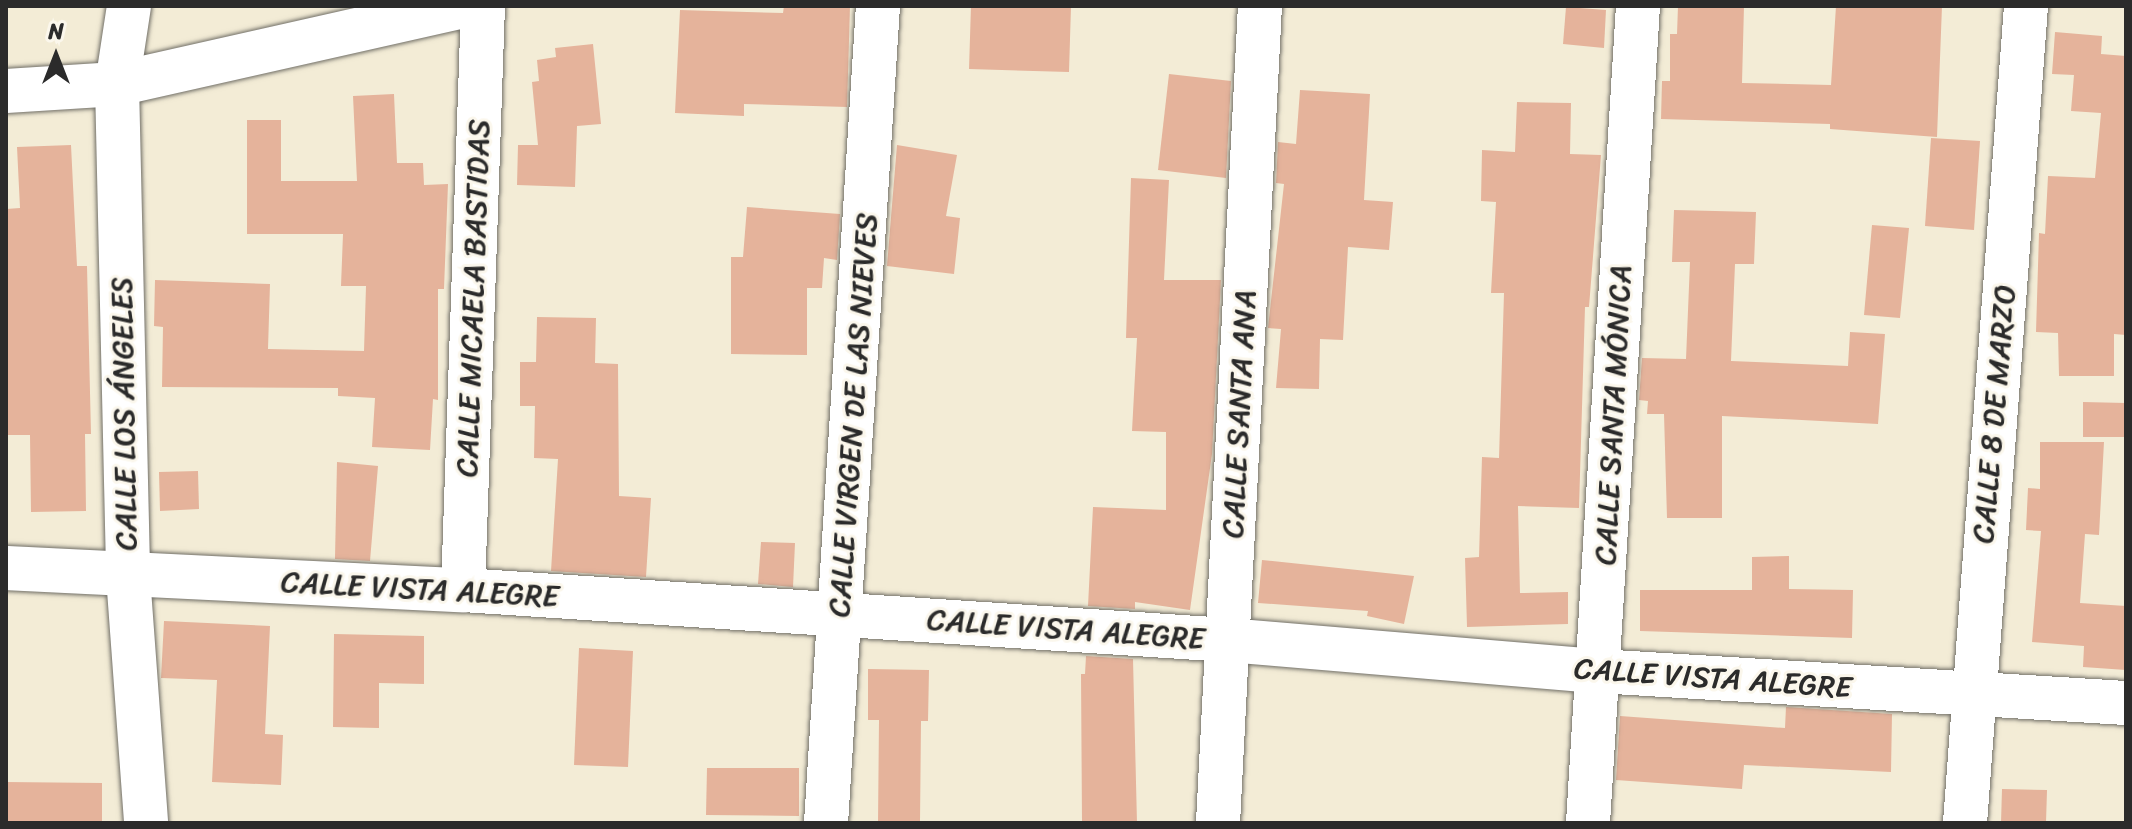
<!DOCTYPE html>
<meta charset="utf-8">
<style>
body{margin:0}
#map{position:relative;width:2132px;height:829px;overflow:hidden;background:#f3ecd6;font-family:Sriracha,sans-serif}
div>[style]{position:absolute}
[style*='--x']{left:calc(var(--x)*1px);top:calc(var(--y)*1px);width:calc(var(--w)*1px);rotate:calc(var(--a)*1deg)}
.building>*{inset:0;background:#e5b39b}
.roads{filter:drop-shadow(0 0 2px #716f67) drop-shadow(0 0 2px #716f67)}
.minor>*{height:44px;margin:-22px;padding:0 22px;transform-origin:22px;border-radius:22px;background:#fff}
span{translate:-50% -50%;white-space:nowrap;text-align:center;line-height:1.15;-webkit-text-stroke:6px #fbf7ec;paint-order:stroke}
.street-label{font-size:30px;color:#2b2b2b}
.frame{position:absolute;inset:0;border:8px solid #2b2b2b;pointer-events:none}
.north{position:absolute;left:16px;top:16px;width:80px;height:80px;-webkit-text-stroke:6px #fbf7ec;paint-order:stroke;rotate:0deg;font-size:22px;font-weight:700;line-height:32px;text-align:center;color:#2b2b2b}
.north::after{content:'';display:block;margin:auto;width:28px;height:36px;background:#2b2b2b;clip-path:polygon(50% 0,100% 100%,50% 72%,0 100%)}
</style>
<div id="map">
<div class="building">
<div style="clip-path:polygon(784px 6px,850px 6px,847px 107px,744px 104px,744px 116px,675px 113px,680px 10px,783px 13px)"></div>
<div style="clip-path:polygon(971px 6px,1071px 6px,1069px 72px,969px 69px)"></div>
<div style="clip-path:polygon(1678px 6px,1744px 6px,1742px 83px,1831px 85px,1836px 6px,1942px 6px,1937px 137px,1830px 129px,1830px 124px,1661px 119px,1662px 81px,1670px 81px,1670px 34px,1677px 34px)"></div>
<div style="clip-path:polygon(1566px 7px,1606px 10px,1604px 48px,1563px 44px)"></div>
<div style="clip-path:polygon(2055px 32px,2102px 36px,2101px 54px,2126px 56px,2126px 335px,2114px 334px,2114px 376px,2059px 376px,2058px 333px,2036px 332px,2039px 233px,2045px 234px,2048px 176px,2095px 178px,2101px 113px,2071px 111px,2074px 75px,2052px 74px)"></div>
<div style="clip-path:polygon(593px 44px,601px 124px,577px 126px,575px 187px,517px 185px,518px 145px,538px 145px,532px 82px,539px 81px,537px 60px,556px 57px,555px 48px)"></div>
<div style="clip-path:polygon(1169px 74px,1231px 81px,1226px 178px,1158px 170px)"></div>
<div style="clip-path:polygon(1300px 90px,1370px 94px,1364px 200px,1393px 202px,1389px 250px,1348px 247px,1343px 340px,1320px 339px,1319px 389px,1276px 388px,1281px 329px,1268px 328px,1284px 184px,1276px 183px,1278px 142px,1296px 144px)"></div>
<div style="clip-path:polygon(394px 94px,397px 163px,423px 163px,424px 185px,448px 184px,444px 289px,438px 289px,438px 400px,433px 399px,430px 450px,372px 447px,375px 398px,338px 396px,338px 388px,162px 387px,163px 327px,154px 326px,155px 280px,270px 284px,268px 349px,364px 351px,366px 286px,341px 286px,343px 234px,247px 234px,247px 120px,281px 120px,281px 181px,357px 181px,353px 96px)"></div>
<div style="clip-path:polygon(1517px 102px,1571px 103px,1570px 154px,1601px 155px,1589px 307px,1585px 307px,1579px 508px,1518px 506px,1520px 593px,1568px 592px,1568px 624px,1467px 627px,1465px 558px,1479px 557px,1482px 457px,1499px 458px,1504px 293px,1491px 293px,1496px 202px,1481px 201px,1482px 150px,1515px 152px)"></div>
<div style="clip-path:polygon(1931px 138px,1980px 141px,1974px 230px,1925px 226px)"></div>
<div style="clip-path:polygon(71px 145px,77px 266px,87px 266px,91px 434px,85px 434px,86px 511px,31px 512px,30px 435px,6px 435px,6px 209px,20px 208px,17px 147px)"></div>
<div style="clip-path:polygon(897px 145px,957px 155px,946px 216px,960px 218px,954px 274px,887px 266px)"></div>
<div style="clip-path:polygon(1131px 178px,1169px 180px,1164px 280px,1221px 280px,1212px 454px,1190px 610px,1135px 602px,1135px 609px,1088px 606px,1093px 507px,1166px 510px,1166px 432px,1132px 431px,1137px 338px,1126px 338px)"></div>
<div style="clip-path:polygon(747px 207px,840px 214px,837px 260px,824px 258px,822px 288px,807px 288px,807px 355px,731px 354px,731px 257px,743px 257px)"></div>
<div style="clip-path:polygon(1674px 210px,1756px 212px,1754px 264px,1735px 264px,1731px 361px,1848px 366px,1850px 332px,1885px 334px,1878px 424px,1722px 416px,1722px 518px,1667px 518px,1664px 414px,1647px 414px,1648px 401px,1639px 400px,1642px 358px,1686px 359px,1690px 262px,1672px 262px)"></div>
<div style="clip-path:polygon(1872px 225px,1909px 228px,1900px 318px,1864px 315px)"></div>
<div style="clip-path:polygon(537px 317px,596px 318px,595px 363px,618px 364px,619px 496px,651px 498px,646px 577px,551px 571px,558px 459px,534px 458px,535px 406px,520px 406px,520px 362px,536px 362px)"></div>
<div style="clip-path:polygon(2083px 402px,2126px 403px,2126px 437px,2083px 437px)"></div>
<div style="clip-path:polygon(2040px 442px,2104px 442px,2099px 535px,2085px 534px,2080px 603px,2126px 606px,2126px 670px,2083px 667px,2084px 646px,2032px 642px,2041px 531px,2026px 530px,2028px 488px,2040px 489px)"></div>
<div style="clip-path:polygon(337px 462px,378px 466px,370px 561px,335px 559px)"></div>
<div style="clip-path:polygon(198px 471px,199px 509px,160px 511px,159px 472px)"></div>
<div style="clip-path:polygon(761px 542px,795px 543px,793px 587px,758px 584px)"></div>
<div style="clip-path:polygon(1789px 556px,1789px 589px,1853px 590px,1852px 638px,1640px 631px,1640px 590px,1752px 590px,1752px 557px)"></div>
<div style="clip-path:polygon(1262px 560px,1414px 576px,1404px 624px,1367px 616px,1368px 611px,1258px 603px)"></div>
<div style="clip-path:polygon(164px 621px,270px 626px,265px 734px,283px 735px,281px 785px,212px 782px,217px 680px,161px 678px)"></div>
<div style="clip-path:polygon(334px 634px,424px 636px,424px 684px,379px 683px,379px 728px,333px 727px)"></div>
<div style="clip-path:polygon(579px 648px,633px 651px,628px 767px,574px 765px)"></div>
<div style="clip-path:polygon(1086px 656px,1133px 659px,1137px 823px,1082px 823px,1081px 674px,1085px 674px)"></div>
<div style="clip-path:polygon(868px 669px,929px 670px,928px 721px,921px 721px,920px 823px,878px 823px,879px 720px,868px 720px)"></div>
<div style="clip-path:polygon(1786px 707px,1892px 714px,1891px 772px,1744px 765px,1742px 789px,1616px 780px,1620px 716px,1785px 728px)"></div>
<div style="clip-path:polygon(707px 768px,799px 768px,799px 816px,706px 815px)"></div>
<div style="clip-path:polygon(6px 782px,102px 783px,102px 823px,6px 823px)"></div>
<div style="clip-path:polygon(2002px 789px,2047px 790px,2046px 823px,2001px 823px)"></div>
</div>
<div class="roads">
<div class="minor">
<div style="--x:129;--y:6;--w:79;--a:98.7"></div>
<div style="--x:117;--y:84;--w:492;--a:88.7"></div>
<div style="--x:128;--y:576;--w:248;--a:85.8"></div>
<div style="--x:6;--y:91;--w:111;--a:-3.6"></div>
<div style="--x:117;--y:84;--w:354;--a:-12.7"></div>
<div style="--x:6;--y:568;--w:458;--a:2.8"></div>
<div style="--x:463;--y:590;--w:766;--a:3.74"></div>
<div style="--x:1227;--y:640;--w:372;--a:4.8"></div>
<div style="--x:1598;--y:671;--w:529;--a:3.47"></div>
<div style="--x:463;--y:590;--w:584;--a:-88.04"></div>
<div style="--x:826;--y:823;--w:819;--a:-86.36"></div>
<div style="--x:1218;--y:823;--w:818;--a:-87.06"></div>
<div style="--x:1588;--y:823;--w:819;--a:-86.5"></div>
<div style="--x:1965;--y:823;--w:819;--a:-85.73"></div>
</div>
</div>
<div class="street-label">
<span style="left:473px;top:298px;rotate:-88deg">CALLE MICAELA BASTIDAS</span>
<span style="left:124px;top:414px;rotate:-91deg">CALLE LOS ÁNGELES</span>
<span style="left:1239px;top:414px;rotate:-87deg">CALLE SANTA ANA</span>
<span style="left:1994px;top:414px;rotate:-85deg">CALLE 8 DE MARZO</span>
<span style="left:853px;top:415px;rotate:-86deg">CALLE VIRGEN DE LAS NIEVES</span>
<span style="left:1613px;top:415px;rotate:-87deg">CALLE SANTA MÓNICA</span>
<span style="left:420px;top:589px;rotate:3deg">CALLE VISTA ALEGRE</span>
<span style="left:1066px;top:629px;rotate:4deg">CALLE VISTA ALEGRE</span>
<span style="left:1713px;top:678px;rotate:4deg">CALLE VISTA ALEGRE</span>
</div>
<div class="frame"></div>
<div class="north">N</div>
</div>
